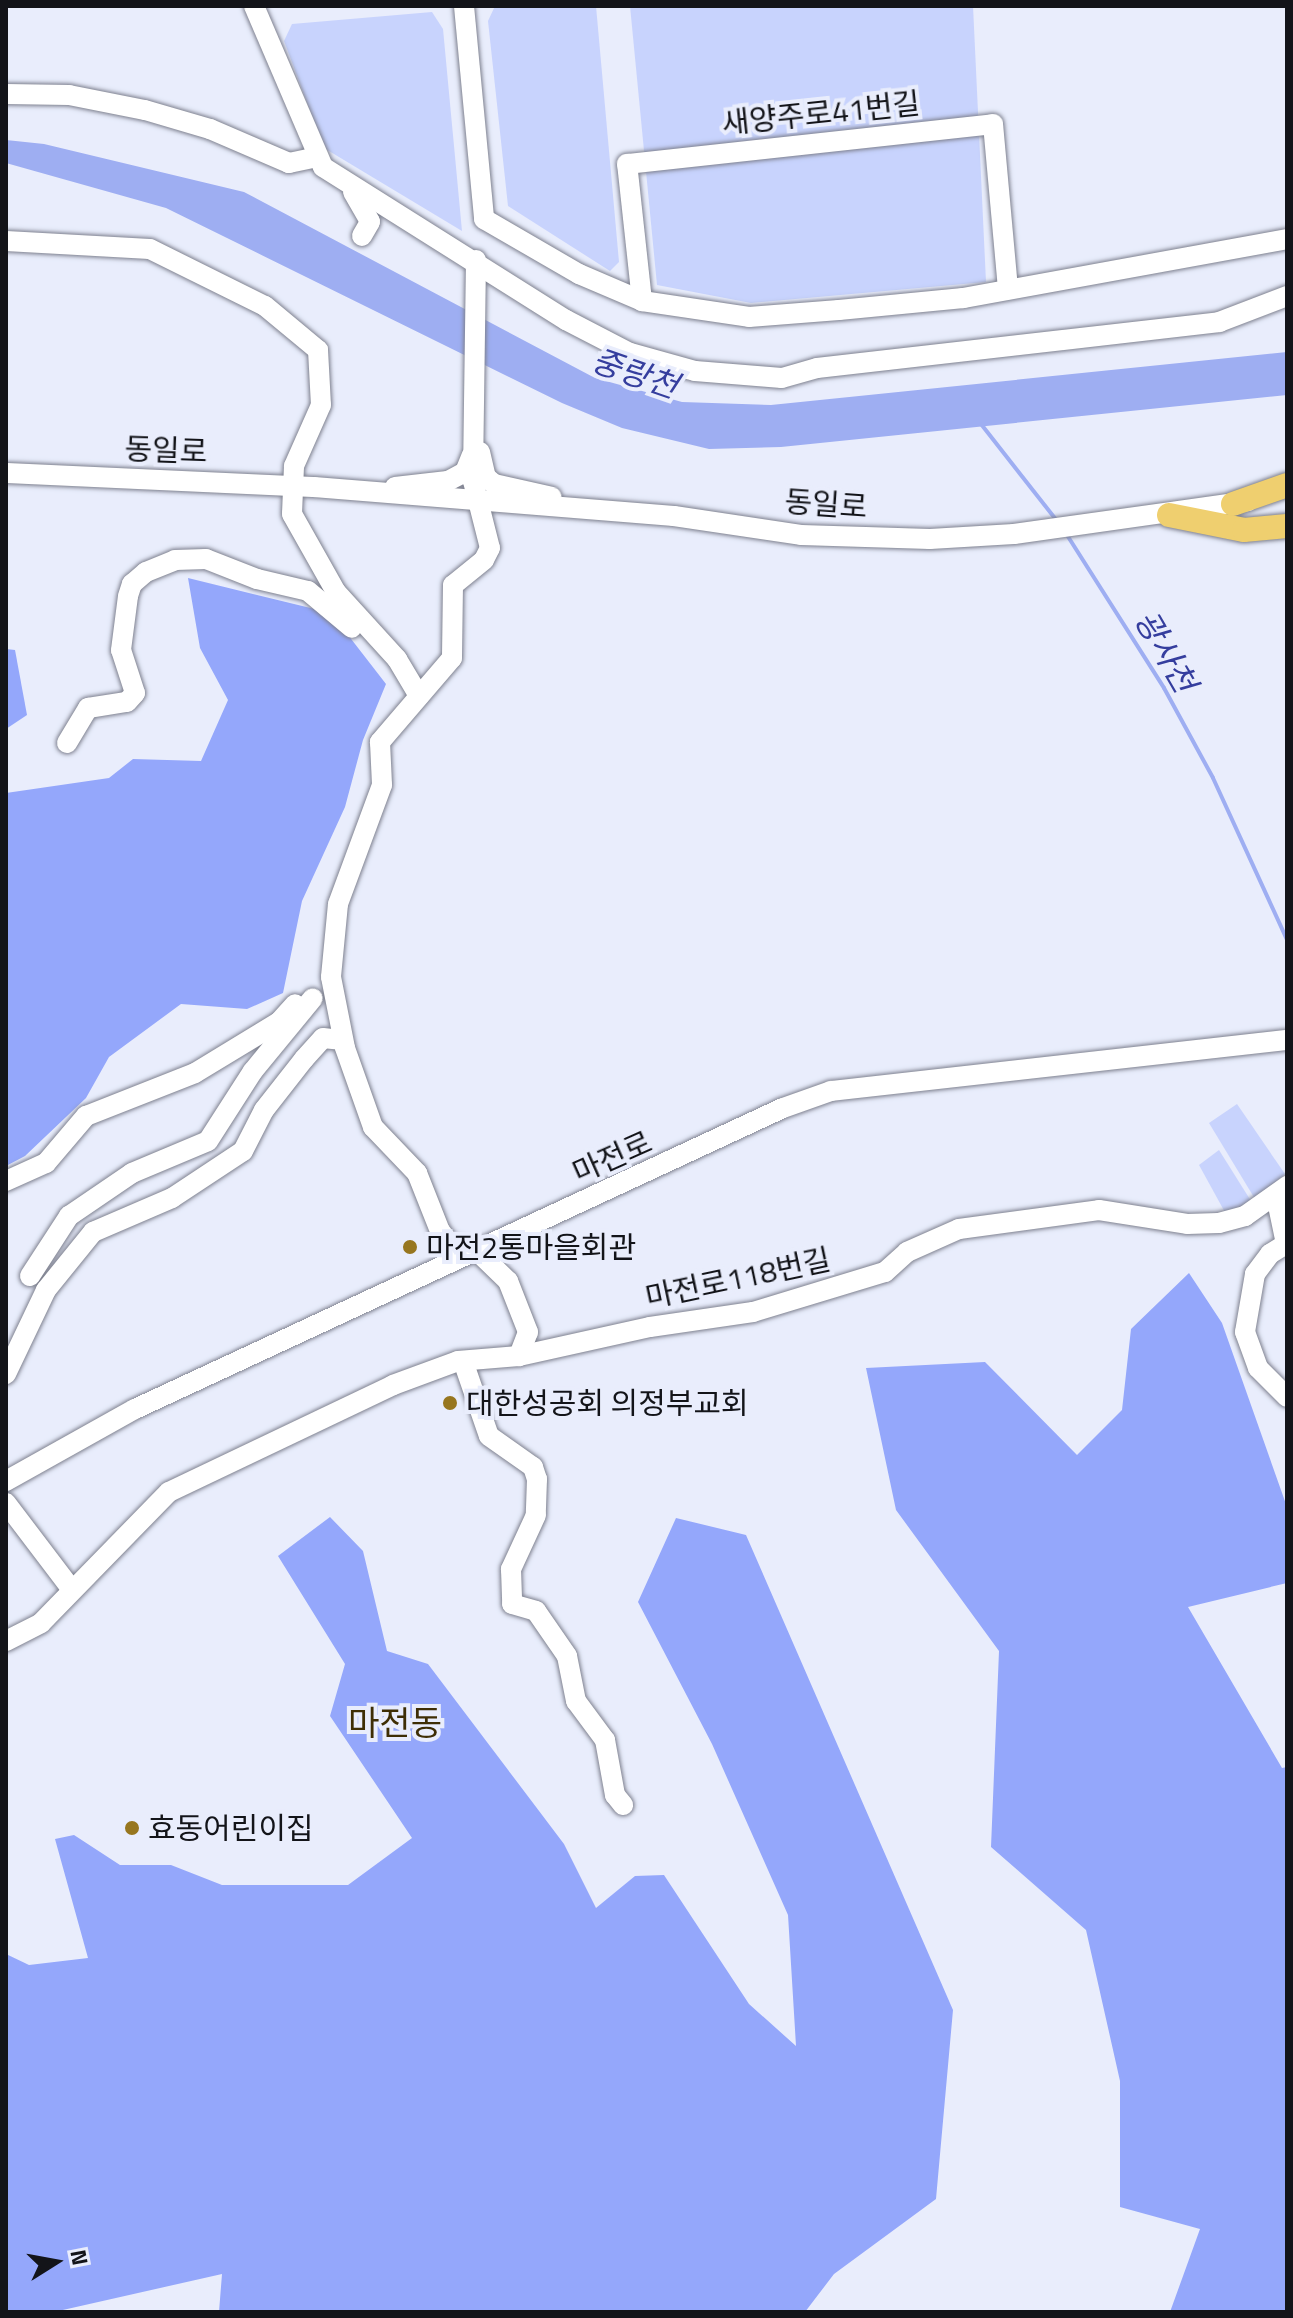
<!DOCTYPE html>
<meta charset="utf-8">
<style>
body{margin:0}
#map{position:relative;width:1293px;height:2318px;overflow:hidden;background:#e9edfc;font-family:"Titillium Web","Noto Sans KR",sans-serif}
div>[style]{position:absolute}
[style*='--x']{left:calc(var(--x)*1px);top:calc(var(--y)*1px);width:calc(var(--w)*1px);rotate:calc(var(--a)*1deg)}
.green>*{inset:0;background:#c8d3fd}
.forest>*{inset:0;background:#94a7fb}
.water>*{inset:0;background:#9eaef2}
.stream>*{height:4px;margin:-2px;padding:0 2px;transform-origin:2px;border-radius:2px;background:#9eaef2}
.roads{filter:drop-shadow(0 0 2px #7e818f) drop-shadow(0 0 2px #7e818f)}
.minor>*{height:20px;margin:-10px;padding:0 10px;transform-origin:10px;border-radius:10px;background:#fff}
.major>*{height:24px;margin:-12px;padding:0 12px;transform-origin:12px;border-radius:12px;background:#efcf6f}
.dots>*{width:22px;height:22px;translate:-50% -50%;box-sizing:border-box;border:4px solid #e9edfc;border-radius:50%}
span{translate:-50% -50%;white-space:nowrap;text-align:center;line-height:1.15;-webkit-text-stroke:8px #e9edfc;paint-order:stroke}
.street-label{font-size:30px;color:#131419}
.poi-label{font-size:30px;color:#131419}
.left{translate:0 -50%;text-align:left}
.water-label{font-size:32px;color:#353e9e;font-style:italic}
.quarter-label{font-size:34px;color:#3e2e05}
.frame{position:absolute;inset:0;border:8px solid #131419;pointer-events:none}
.north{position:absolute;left:16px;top:2222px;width:80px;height:80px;-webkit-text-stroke:6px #e9edfc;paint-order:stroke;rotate:79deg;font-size:22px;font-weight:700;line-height:32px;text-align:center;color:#131419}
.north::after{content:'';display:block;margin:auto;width:28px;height:36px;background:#131419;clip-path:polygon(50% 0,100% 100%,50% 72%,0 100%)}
</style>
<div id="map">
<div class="green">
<div style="clip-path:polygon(495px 6px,596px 6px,619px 262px,610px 271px,508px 206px,488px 21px)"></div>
<div style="clip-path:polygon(630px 6px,973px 6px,986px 282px,751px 303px,657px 285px)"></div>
<div style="clip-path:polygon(432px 12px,443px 29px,462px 231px,324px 148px,284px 41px,292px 24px)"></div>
<div style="clip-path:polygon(1237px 1104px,1285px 1174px,1255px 1199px,1209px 1123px)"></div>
<div style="clip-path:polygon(1219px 1150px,1251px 1201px,1227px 1216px,1199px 1165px)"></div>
</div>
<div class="forest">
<div style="clip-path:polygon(188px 578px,331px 613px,386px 684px,363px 740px,345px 807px,302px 901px,283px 993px,247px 1009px,181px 1004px,109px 1057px,86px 1098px,25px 1156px,6px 1166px,6px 793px,109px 778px,133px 759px,201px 761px,228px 700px,200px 648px)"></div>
<div style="clip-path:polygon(6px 649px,15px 650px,27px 715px,6px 729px)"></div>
<div style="clip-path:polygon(1189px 1273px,1222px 1323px,1287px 1507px,1287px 1583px,1188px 1607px,1282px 1768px,1287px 1767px,1287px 2312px,1170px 2312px,1200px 2229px,1120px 2207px,1120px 2081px,1086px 1930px,991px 1847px,999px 1651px,896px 1510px,866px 1368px,985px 1362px,1077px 1455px,1122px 1410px,1131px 1329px)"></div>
<div style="clip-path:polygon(330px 1517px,363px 1551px,387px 1651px,428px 1664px,564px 1844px,596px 1908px,635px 1876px,664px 1875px,749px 2004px,796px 2046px,788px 1915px,712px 1744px,638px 1602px,676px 1518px,746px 1535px,953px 2010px,936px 2199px,834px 2274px,805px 2312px,219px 2312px,222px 2274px,54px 2312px,6px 2312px,6px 1954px,29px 1965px,88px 1958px,55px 1839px,74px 1835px,120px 1865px,171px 1865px,222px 1885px,348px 1885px,412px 1838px,330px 1716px,345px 1664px,278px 1556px)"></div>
</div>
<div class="water">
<div style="clip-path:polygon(6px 140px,44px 144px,244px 192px,595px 378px,682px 402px,771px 405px,1287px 352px,1287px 395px,781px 447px,709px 449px,622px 428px,562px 403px,166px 208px,6px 163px)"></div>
</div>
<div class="stream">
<div style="--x:981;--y:424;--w:123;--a:51.9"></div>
<div style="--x:1067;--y:535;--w:181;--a:57.6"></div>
<div style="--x:1164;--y:688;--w:102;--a:61.4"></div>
<div style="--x:1213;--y:778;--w:178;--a:65.4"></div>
</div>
<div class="roads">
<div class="minor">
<div style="--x:254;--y:6;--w:175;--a:66.8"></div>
<div style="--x:323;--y:167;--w:287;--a:32.2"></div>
<div style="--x:566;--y:320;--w:72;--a:27.3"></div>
<div style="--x:630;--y:353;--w:67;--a:15.5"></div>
<div style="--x:695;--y:371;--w:87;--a:4.6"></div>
<div style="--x:782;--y:378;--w:36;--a:-16"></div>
<div style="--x:817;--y:368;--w:405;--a:-6.5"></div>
<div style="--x:1219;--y:322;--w:73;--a:-20.9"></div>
<div style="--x:464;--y:6;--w:214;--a:84.6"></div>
<div style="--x:484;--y:219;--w:110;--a:30.1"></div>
<div style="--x:579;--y:274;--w:69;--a:23.2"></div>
<div style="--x:642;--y:301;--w:108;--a:8.5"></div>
<div style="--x:749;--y:317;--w:90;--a:-4.4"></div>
<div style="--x:839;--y:310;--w:125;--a:-5.5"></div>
<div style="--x:963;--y:298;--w:329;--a:-10.3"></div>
<div style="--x:6;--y:94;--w:63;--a:0.9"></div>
<div style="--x:69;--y:95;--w:77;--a:11.2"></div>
<div style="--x:145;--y:110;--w:68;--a:16.3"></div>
<div style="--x:210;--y:129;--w:86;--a:23.3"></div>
<div style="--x:289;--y:163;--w:29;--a:-12"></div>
<div style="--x:353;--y:192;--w:34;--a:60"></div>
<div style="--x:370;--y:222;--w:16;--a:120"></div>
<div style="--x:6;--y:241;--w:144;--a:3.2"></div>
<div style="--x:150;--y:249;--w:128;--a:26.4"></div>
<div style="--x:265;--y:306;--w:69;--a:39.7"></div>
<div style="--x:318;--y:350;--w:55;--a:86.9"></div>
<div style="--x:321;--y:405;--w:67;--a:113.9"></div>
<div style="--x:294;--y:466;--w:48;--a:92.4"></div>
<div style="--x:292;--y:514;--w:90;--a:60.6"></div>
<div style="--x:336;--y:592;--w:91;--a:47.7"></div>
<div style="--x:397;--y:659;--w:43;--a:59.3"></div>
<div style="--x:476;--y:260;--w:221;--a:90.8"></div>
<div style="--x:473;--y:481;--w:69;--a:75.8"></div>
<div style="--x:490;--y:548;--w:13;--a:117"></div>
<div style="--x:484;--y:560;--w:40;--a:141"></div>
<div style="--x:453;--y:585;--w:73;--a:90.8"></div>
<div style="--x:452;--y:658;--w:111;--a:130.6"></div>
<div style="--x:380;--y:742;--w:43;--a:87.3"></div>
<div style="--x:382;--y:785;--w:127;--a:110.3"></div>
<div style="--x:338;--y:904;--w:73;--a:95.5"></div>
<div style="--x:331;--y:977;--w:72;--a:78.8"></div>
<div style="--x:345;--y:1048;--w:84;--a:70.5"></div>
<div style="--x:373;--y:1127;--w:64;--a:46.3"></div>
<div style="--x:417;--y:1173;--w:62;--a:68.4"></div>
<div style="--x:440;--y:1231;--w:16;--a:52"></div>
<div style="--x:450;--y:1244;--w:27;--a:13"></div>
<div style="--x:476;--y:1250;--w:45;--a:44.1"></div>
<div style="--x:508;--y:1281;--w:55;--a:68.6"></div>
<div style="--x:528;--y:1332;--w:26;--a:111"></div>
<div style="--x:642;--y:301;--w:138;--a:-96.2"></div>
<div style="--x:627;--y:164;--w:368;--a:-6.2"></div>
<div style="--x:993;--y:124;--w:166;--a:84.8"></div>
<div style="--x:480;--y:452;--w:26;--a:77"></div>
<div style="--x:486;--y:477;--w:11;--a:41"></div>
<div style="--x:494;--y:484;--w:59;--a:12.6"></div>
<div style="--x:6;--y:473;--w:308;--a:2.6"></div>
<div style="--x:314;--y:487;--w:361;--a:4.6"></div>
<div style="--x:674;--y:516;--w:128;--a:8.5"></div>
<div style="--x:801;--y:535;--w:129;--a:1.8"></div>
<div style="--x:930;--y:539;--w:84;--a:-3.4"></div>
<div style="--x:1014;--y:534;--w:236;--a:-8"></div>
<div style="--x:395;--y:487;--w:53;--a:-6.5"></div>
<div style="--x:448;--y:481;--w:19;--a:-28"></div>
<div style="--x:465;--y:472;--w:18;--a:-68"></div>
<div style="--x:67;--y:743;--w:41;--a:-59"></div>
<div style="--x:88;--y:708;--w:39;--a:-9"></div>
<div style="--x:127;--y:702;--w:12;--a:-48"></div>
<div style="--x:135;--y:693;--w:45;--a:-108"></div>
<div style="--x:121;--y:650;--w:54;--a:-82.6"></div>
<div style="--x:128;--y:596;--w:13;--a:-72"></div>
<div style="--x:132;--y:584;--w:18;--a:-41"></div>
<div style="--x:146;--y:572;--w:31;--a:-22"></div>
<div style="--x:175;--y:560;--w:31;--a:-2"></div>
<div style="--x:206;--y:559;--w:55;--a:21.4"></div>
<div style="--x:257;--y:579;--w:52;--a:13.2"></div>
<div style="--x:308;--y:591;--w:57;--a:40.1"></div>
<div style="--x:6;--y:1181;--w:44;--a:-24.2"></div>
<div style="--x:46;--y:1163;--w:62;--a:-49.6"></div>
<div style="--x:86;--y:1116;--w:117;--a:-21.5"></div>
<div style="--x:195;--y:1073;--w:98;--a:-31.3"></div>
<div style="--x:279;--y:1022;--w:24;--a:-48"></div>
<div style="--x:1276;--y:1196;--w:49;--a:78.2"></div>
<div style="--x:1286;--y:1244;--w:19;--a:148"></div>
<div style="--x:1270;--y:1254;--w:25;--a:127"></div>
<div style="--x:1255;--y:1274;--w:59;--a:99.8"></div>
<div style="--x:1245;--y:1332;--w:38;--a:70"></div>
<div style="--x:1258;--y:1368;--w:41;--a:45"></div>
<div style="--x:30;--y:1276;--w:72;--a:-57"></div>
<div style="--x:69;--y:1216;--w:76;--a:-34.3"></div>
<div style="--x:132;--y:1173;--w:82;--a:-22.8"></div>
<div style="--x:208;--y:1141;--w:83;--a:-57.3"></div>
<div style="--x:253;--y:1071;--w:94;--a:-50.6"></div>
<div style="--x:463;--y:1361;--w:79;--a:70.9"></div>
<div style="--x:489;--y:1436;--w:54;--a:35.2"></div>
<div style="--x:533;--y:1467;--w:13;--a:72"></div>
<div style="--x:537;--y:1479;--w:36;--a:92"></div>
<div style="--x:536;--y:1515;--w:60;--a:114.8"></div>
<div style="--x:511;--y:1569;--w:35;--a:88"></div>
<div style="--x:512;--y:1604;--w:25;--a:16"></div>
<div style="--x:536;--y:1611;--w:55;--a:55.4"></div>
<div style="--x:567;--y:1656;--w:46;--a:78.7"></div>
<div style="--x:576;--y:1701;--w:49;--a:53.4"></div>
<div style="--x:605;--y:1740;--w:56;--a:79.7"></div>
<div style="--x:615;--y:1795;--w:13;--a:51"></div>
<div style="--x:6;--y:1374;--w:93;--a:-64.5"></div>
<div style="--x:46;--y:1290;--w:75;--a:-51"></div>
<div style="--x:93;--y:1232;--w:86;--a:-23.3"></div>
<div style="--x:172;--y:1198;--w:85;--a:-33.5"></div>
<div style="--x:243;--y:1151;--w:46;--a:-62.9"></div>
<div style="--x:264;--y:1110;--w:65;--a:-51.9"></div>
<div style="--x:304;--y:1059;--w:28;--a:-48"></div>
<div style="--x:323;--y:1038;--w:20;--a:6"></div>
<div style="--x:6;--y:1481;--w:148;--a:-29.2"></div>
<div style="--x:135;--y:1409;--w:714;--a:-24.92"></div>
<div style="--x:783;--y:1108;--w:51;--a:-19.5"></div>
<div style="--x:831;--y:1091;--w:459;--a:-6.4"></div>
<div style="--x:6;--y:1503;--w:109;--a:52.8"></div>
<div style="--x:6;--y:1641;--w:39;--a:-27"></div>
<div style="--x:41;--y:1623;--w:183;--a:-45.7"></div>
<div style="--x:169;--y:1492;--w:248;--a:-25.5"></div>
<div style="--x:393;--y:1385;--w:69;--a:-20.3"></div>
<div style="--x:458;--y:1361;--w:61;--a:-4.7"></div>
<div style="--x:519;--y:1356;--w:134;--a:-12.5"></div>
<div style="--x:650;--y:1327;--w:104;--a:-8.3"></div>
<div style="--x:753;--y:1312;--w:138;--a:-16.9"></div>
<div style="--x:885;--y:1272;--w:30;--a:-42"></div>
<div style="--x:907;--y:1252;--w:57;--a:-23.9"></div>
<div style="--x:959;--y:1229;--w:141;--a:-7.7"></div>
<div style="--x:1099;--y:1210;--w:89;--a:9"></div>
<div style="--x:1187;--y:1224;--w:32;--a:-2"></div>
<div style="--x:1219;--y:1223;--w:27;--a:-15"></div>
<div style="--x:1245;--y:1216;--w:52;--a:-35.5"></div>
</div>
<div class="major">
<div style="--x:1233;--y:504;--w:57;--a:-19.4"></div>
<div style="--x:1169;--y:515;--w:76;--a:11.3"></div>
<div style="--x:1244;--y:530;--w:43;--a:-5.3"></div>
</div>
</div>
<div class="dots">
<div style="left:410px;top:1247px;background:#97761f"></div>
<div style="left:450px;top:1403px;background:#97761f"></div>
<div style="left:132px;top:1828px;background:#97761f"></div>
</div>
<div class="street-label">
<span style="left:821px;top:113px;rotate:-6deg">새양주로41번길</span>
<span style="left:166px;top:450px;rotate:2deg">동일로</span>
<span style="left:826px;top:504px;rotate:4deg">동일로</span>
<span style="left:612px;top:1157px;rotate:-24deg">마전로</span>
<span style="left:738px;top:1278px;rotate:-12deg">마전로118번길</span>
</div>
<div class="poi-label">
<span class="left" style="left:426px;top:1247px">마전2통마을회관</span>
<span class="left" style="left:466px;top:1403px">대한성공회 의정부교회</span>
<span class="left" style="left:148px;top:1828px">효동어린이집</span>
</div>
<div class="water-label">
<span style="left:635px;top:373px;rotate:19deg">중랑천</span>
<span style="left:1166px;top:651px;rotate:60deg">광사천</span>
</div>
<div class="quarter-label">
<span style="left:395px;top:1723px">마전동</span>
</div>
<div class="frame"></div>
<div class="north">N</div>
</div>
